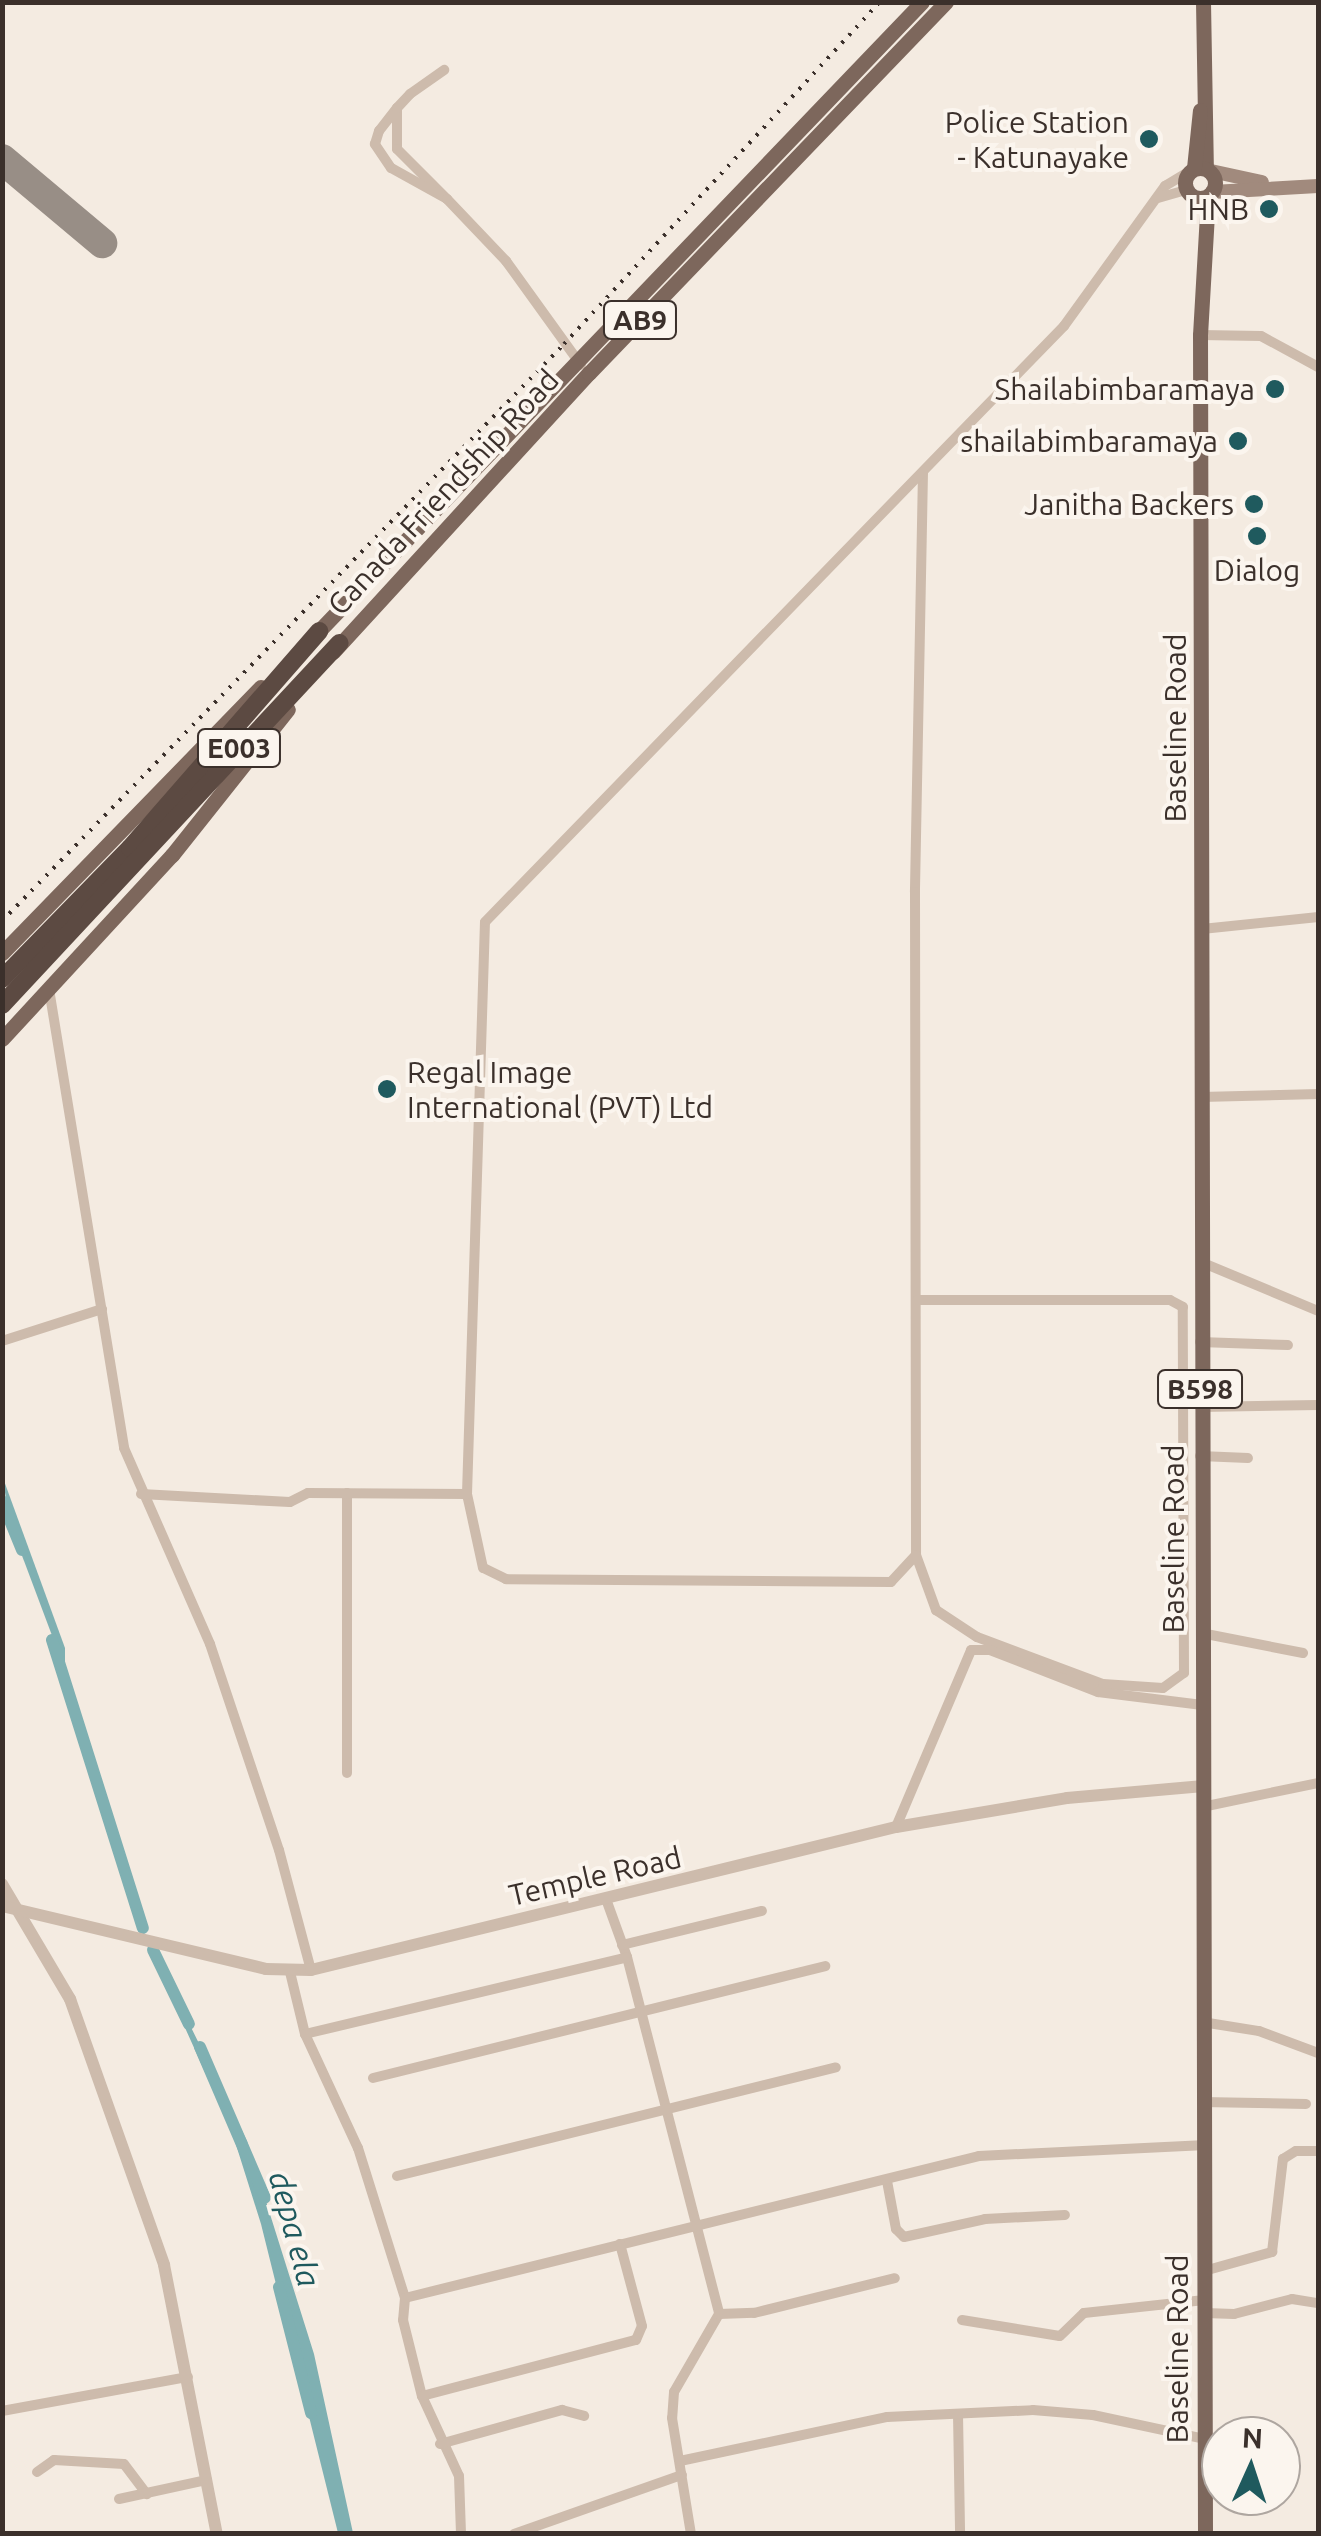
<!DOCTYPE html>
<style>
body{margin:0}
#map{position:relative;width:1321px;height:2536px;overflow:hidden;background:#f4ebe1;font-family:Ubuntu,sans-serif}
div>[style]{position:absolute}
[style*='--x']{left:calc(var(--x)*1px);top:calc(var(--y)*1px);width:calc(var(--w)*1px);rotate:calc(var(--a)*1deg)}
.water>*{inset:0;background:#7fb0b2}
.canal>*{height:12px;margin:-6px;padding:0 6px;transform-origin:6px;border-radius:6px;background:#7fb0b2}
.taxiway>*{height:30px;margin:-15px;padding:0 15px;transform-origin:15px;border-radius:15px;background:#988e86}
.minor>*{height:10px;margin:-5px;padding:0 5px;transform-origin:5px;border-radius:5px;background:#cdbbac}
.tertiary>*{height:12px;margin:-6px;padding:0 6px;transform-origin:6px;border-radius:6px;background:#cdbbac}
.secondary>*{height:14px;margin:-7px;padding:0 7px;transform-origin:7px;border-radius:7px;background:#a18a7d}
.primary>*{height:15px;margin:-7.5px;padding:0 7.5px;transform-origin:7.5px;border-radius:7.5px;background:#7d675c}
.primary>.ring{margin:-7.5px;padding:0;box-sizing:content-box;background:none;border:15px solid #7d675c;border-radius:50%}
.motorway>*{height:18px;margin:-9px;padding:0 9px;transform-origin:9px;border-radius:9px;background:#5c4a42}
.rail>*{height:4px;margin-top:-2px;transform-origin:0;background:repeating-linear-gradient(90deg,#3b302b 0 2.5px,transparent 0 10.5px)}
.dots>*{width:28px;height:28px;translate:-50% -50%;box-sizing:border-box;border:5px solid #fbf5ee;border-radius:50%}
span{translate:-50% -50%;white-space:nowrap;text-align:center;line-height:1.15;-webkit-text-stroke:8px #fbf5ee;paint-order:stroke}
.shield-label span{padding:2px 8px;background:#fbf5ee;border:2px solid;border-radius:8px;-webkit-text-stroke-width:0}
.shield-label{font-size:28px;color:#3b302b;font-weight:700}
.poi-label{font-size:30px;color:#3b302b}
.right{translate:-100% -50%;text-align:right}
.left{translate:0 -50%;text-align:left}
.street-label{font-size:30px;color:#3b302b}
.water-label{font-size:32px;color:#1f5a5e;font-style:italic}
.frame{position:absolute;inset:0;border:5px solid #3b302b;pointer-events:none}
.north{position:absolute;left:1201px;top:2416px;width:100px;height:100px;box-sizing:border-box;background:#fbf5ee;border:2px solid #aea6a0;border-radius:50%;rotate:3deg;font-size:28px;font-weight:700;line-height:40px;text-align:center;color:#3b302b}
.north::after{content:'';display:block;margin:auto;width:35px;height:45px;background:#1f5a5e;clip-path:polygon(50% 0,100% 100%,50% 72%,0 100%)}
</style>
<div id="map">
<div class="water">
<div style="clip-path:polygon(3px 1478px,65px 1648px,65px 1670px,9px 1521px)"></div>
<div style="clip-path:polygon(182px 2009px,247px 2141px,314px 2354px,353px 2533px,338px 2533px,261px 2224px,232px 2132px,177px 2010px)"></div>
</div>
<div class="canal">
<div style="--x:2;--y:1501;--w:53;--a:67.8"></div>
<div style="--x:52;--y:1640;--w:302;--a:72.5"></div>
<div style="--x:153;--y:1950;--w:82;--a:64.1"></div>
<div style="--x:200;--y:2047;--w:164;--a:66.7"></div>
<div style="--x:279;--y:2287;--w:130;--a:75.7"></div>
</div>
<div class="taxiway">
<div style="--x:2;--y:159;--w:131;--a:40"></div>
</div>
<div class="minor">
<div style="--x:397;--y:108;--w:41;--a:90"></div>
<div style="--x:397;--y:149;--w:71;--a:45"></div>
<div style="--x:447;--y:199;--w:64;--a:-151"></div>
<div style="--x:391;--y:168;--w:29;--a:-124"></div>
<div style="--x:375;--y:144;--w:14;--a:-73"></div>
<div style="--x:379;--y:131;--w:29;--a:-52"></div>
<div style="--x:397;--y:108;--w:19;--a:-47"></div>
<div style="--x:410;--y:94;--w:42;--a:-35.2"></div>
<div style="--x:1158;--y:198;--w:29;--a:-16"></div>
<div style="--x:447;--y:199;--w:86;--a:46.4"></div>
<div style="--x:506;--y:261;--w:128;--a:54.2"></div>
<div style="--x:1200;--y:335;--w:61;--a:0.9"></div>
<div style="--x:1261;--y:336;--w:65;--a:28.5"></div>
<div style="--x:923;--y:472;--w:420;--a:91.1"></div>
<div style="--x:915;--y:892;--w:663;--a:89.91"></div>
<div style="--x:916;--y:1555;--w:37;--a:133"></div>
<div style="--x:891;--y:1582;--w:385;--a:-179.6"></div>
<div style="--x:506;--y:1579;--w:25;--a:-154"></div>
<div style="--x:483;--y:1568;--w:76;--a:-102.2"></div>
<div style="--x:467;--y:1494;--w:572;--a:-88.2"></div>
<div style="--x:485;--y:922;--w:831;--a:-45.83"></div>
<div style="--x:1064;--y:326;--w:173;--a:-54.2"></div>
<div style="--x:1165;--y:186;--w:27;--a:-31"></div>
<div style="--x:1202;--y:929;--w:117;--a:-5.9"></div>
<div style="--x:49;--y:989;--w:465;--a:80.7"></div>
<div style="--x:124;--y:1448;--w:214;--a:66.3"></div>
<div style="--x:210;--y:1644;--w:217;--a:71.5"></div>
<div style="--x:279;--y:1850;--w:124;--a:75.1"></div>
<div style="--x:1201;--y:1097;--w:117;--a:-1.5"></div>
<div style="--x:1201;--y:1262;--w:127;--a:22.7"></div>
<div style="--x:2;--y:1341;--w:105;--a:-17.7"></div>
<div style="--x:1200;--y:1342;--w:88;--a:2"></div>
<div style="--x:1200;--y:1407;--w:118;--a:-1"></div>
<div style="--x:1200;--y:1456;--w:48;--a:2.4"></div>
<div style="--x:347;--y:1493;--w:280;--a:90"></div>
<div style="--x:141;--y:1494;--w:149;--a:3.1"></div>
<div style="--x:290;--y:1502;--w:20;--a:-27"></div>
<div style="--x:308;--y:1493;--w:159;--a:0.4"></div>
<div style="--x:916;--y:1555;--w:59;--a:70"></div>
<div style="--x:936;--y:1610;--w:49;--a:33.4"></div>
<div style="--x:977;--y:1637;--w:134;--a:20.5"></div>
<div style="--x:1103;--y:1684;--w:60;--a:3.8"></div>
<div style="--x:1163;--y:1688;--w:26;--a:-36"></div>
<div style="--x:1184;--y:1673;--w:366;--a:-90.2"></div>
<div style="--x:1183;--y:1307;--w:15;--a:-152"></div>
<div style="--x:1170;--y:1300;--w:252;--a:180"></div>
<div style="--x:1201;--y:1633;--w:104;--a:11.1"></div>
<div style="--x:1202;--y:1807;--w:118;--a:-11.7"></div>
<div style="--x:896;--y:1827;--w:192;--a:-67"></div>
<div style="--x:971;--y:1650;--w:19;--a:0"></div>
<div style="--x:990;--y:1650;--w:116;--a:21.3"></div>
<div style="--x:1098;--y:1692;--w:105;--a:7.1"></div>
<div style="--x:606;--y:1899;--w:62;--a:70.1"></div>
<div style="--x:627;--y:1957;--w:369;--a:75.5"></div>
<div style="--x:719;--y:2314;--w:90;--a:120"></div>
<div style="--x:674;--y:2392;--w:26;--a:94"></div>
<div style="--x:672;--y:2418;--w:118;--a:80.7"></div>
<div style="--x:622;--y:1945;--w:144;--a:-13.7"></div>
<div style="--x:290;--y:1972;--w:64;--a:76.4"></div>
<div style="--x:305;--y:2034;--w:126;--a:65.1"></div>
<div style="--x:358;--y:2148;--w:157;--a:72.6"></div>
<div style="--x:405;--y:2298;--w:22;--a:95"></div>
<div style="--x:403;--y:2320;--w:78;--a:76"></div>
<div style="--x:422;--y:2396;--w:88;--a:65.2"></div>
<div style="--x:459;--y:2476;--w:58;--a:88"></div>
<div style="--x:1202;--y:2022;--w:58;--a:9"></div>
<div style="--x:1259;--y:2031;--w:63;--a:20.4"></div>
<div style="--x:305;--y:2034;--w:331;--a:-13.4"></div>
<div style="--x:373;--y:2078;--w:466;--a:-13.9"></div>
<div style="--x:1202;--y:2102;--w:104;--a:1.1"></div>
<div style="--x:397;--y:2176;--w:452;--a:-13.9"></div>
<div style="--x:887;--y:2181;--w:49;--a:79.4"></div>
<div style="--x:896;--y:2229;--w:11;--a:45"></div>
<div style="--x:904;--y:2237;--w:83;--a:-12.5"></div>
<div style="--x:985;--y:2219;--w:80;--a:-2.9"></div>
<div style="--x:1204;--y:2271;--w:71;--a:-15.6"></div>
<div style="--x:1272;--y:2252;--w:94;--a:-83.3"></div>
<div style="--x:1283;--y:2159;--w:15;--a:-32"></div>
<div style="--x:1296;--y:2151;--w:22;--a:0"></div>
<div style="--x:405;--y:2298;--w:591;--a:-13.9"></div>
<div style="--x:979;--y:2156;--w:222;--a:-2.8"></div>
<div style="--x:1205;--y:2313;--w:29;--a:2"></div>
<div style="--x:1234;--y:2314;--w:60;--a:-14.5"></div>
<div style="--x:1292;--y:2299;--w:26;--a:9"></div>
<div style="--x:719;--y:2314;--w:35;--a:-2"></div>
<div style="--x:754;--y:2313;--w:145;--a:-13.9"></div>
<div style="--x:962;--y:2320;--w:99;--a:9.3"></div>
<div style="--x:1060;--y:2336;--w:33;--a:-44"></div>
<div style="--x:1084;--y:2313;--w:121;--a:-6.2"></div>
<div style="--x:422;--y:2396;--w:221;--a:-14.7"></div>
<div style="--x:636;--y:2340;--w:15;--a:-67"></div>
<div style="--x:642;--y:2326;--w:85;--a:-105"></div>
<div style="--x:2;--y:2411;--w:189;--a:-10.4"></div>
<div style="--x:958;--y:2414;--w:120;--a:89"></div>
<div style="--x:440;--y:2444;--w:127;--a:-15.6"></div>
<div style="--x:562;--y:2410;--w:23;--a:15"></div>
<div style="--x:680;--y:2461;--w:212;--a:-12"></div>
<div style="--x:887;--y:2417;--w:146;--a:-2.7"></div>
<div style="--x:1033;--y:2410;--w:60;--a:4.8"></div>
<div style="--x:1093;--y:2415;--w:115;--a:12.1"></div>
<div style="--x:37;--y:2472;--w:21;--a:-35"></div>
<div style="--x:54;--y:2460;--w:70;--a:3.3"></div>
<div style="--x:124;--y:2464;--w:38;--a:53"></div>
<div style="--x:119;--y:2499;--w:90;--a:-12.2"></div>
<div style="--x:514;--y:2534;--w:178;--a:-19.4"></div>
</div>
<div class="tertiary">
<div style="--x:2;--y:1884;--w:134;--a:59.4"></div>
<div style="--x:70;--y:1999;--w:282;--a:70.5"></div>
<div style="--x:164;--y:2265;--w:274;--a:78.9"></div>
<div style="--x:2;--y:1906;--w:271;--a:13.4"></div>
<div style="--x:266;--y:1969;--w:45;--a:1.3"></div>
<div style="--x:311;--y:1970;--w:602;--a:-13.74"></div>
<div style="--x:896;--y:1827;--w:173;--a:-9.6"></div>
<div style="--x:1067;--y:1798;--w:137;--a:-5"></div>
</div>
<div class="secondary">
<div style="--x:1211;--y:171;--w:52;--a:12.2"></div>
<div style="--x:1212;--y:192;--w:106;--a:-3.2"></div>
</div>
<div class="primary">
<div style="--x:1203;--y:2;--w:166;--a:89"></div>
<div class="ring" style="left:1185px;top:168px;width:15px;height:15px"></div>
<div style="--x:1194;--y:168;--w:58;--a:-84.1"></div>
<div style="--x:314;--y:636;--w:878;--a:-46.2"></div>
<div style="--x:333;--y:652;--w:379;--a:-47.5"></div>
<div style="--x:589;--y:373;--w:515;--a:-46.1"></div>
<div style="--x:2;--y:953;--w:371;--a:-45.8"></div>
<div style="--x:2;--y:1039;--w:251;--a:-47.3"></div>
<div style="--x:172;--y:855;--w:186;--a:-51.5"></div>
<div style="--x:1205;--y:2534;--w:2199;--a:-90.13"></div>
<div style="--x:1200;--y:335;--w:138;--a:-86.7"></div>
</div>
<div class="motorway">
<div style="--x:2;--y:979;--w:183;--a:-45.7"></div>
<div style="--x:130;--y:848;--w:288;--a:-48.9"></div>
<div style="--x:2;--y:1005;--w:495;--a:-47"></div>
</div>
<div class="rail">
<div style="--x:2;--y:921;--w:805;--a:-45.75"></div>
<div style="--x:564;--y:344;--w:466;--a:-47.3"></div>
</div>
<div class="dots">
<div style="left:1149px;top:139px;background:#1f5a5e"></div>
<div style="left:1269px;top:209px;background:#1f5a5e"></div>
<div style="left:1275px;top:389px;background:#1f5a5e"></div>
<div style="left:1238px;top:441px;background:#1f5a5e"></div>
<div style="left:1254px;top:504px;background:#1f5a5e"></div>
<div style="left:1257px;top:536px;background:#1f5a5e"></div>
<div style="left:387px;top:1089px;background:#1f5a5e"></div>
</div>
<div class="shield-label">
<span style="left:640px;top:320px">AB9</span>
<span style="left:239px;top:748px">E003</span>
<span style="left:1200px;top:1389px">B598</span>
</div>
<div class="poi-label">
<span class="right" style="left:1129px;top:139px">Police Station<br>- Katunayake</span>
<span class="right" style="left:1249px;top:209px">HNB</span>
<span class="right" style="left:1255px;top:389px">Shailabimbaramaya</span>
<span class="right" style="left:1218px;top:441px">shailabimbaramaya</span>
<span class="right" style="left:1234px;top:504px">Janitha Backers</span>
<span style="left:1257px;top:570px">Dialog</span>
<span class="left" style="left:407px;top:1089px">Regal Image<br>International (PVT) Ltd</span>
</div>
<div class="street-label">
<span style="left:443px;top:492px;rotate:-47deg">Canada Friendship Road</span>
<span style="left:1175px;top:728px;rotate:-90deg">Baseline Road</span>
<span style="left:1173px;top:1539px;rotate:-90deg">Baseline Road</span>
<span style="left:595px;top:1876px;rotate:-13deg">Temple Road</span>
<span style="left:1177px;top:2349px;rotate:-90deg">Baseline Road</span>
</div>
<div class="water-label">
<span style="left:295px;top:2229px;rotate:75deg">depa ela</span>
</div>
<div class="frame"></div>
<div class="north">N</div>
</div>
